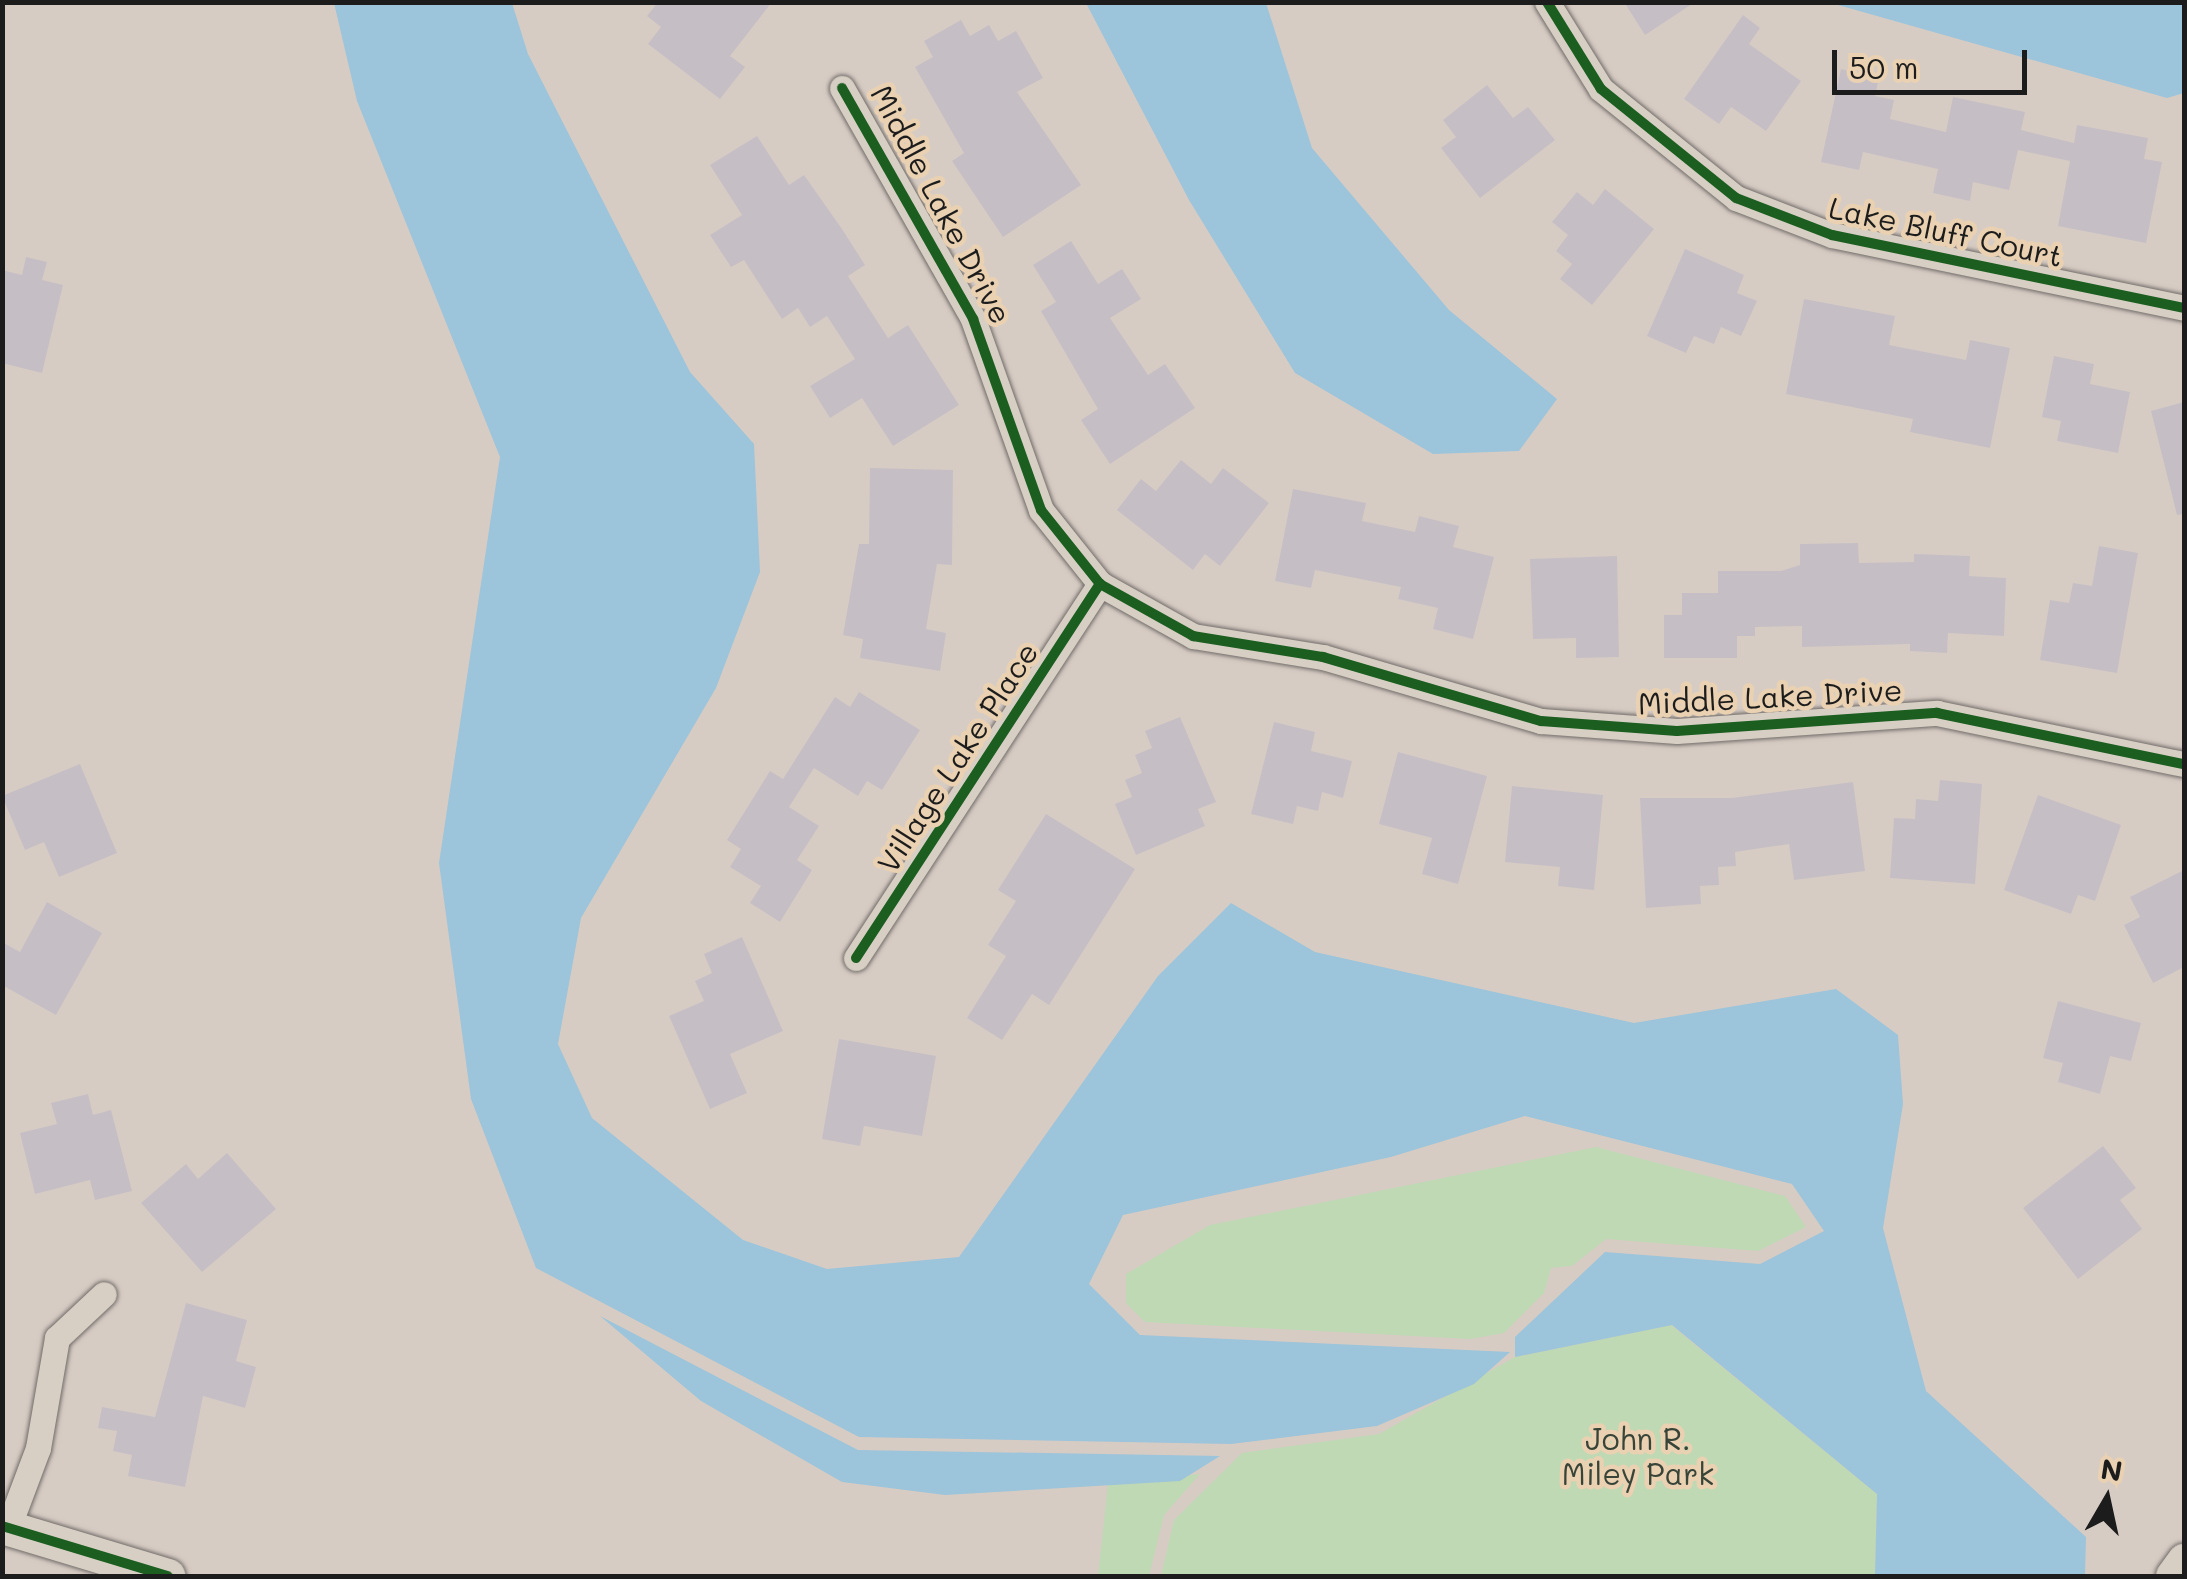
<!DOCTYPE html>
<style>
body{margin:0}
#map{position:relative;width:2187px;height:1579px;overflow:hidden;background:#d7ccc4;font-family:Mali,sans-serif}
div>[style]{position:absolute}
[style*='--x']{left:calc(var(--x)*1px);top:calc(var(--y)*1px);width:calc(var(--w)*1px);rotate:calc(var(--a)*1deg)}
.green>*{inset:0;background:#bed9b4}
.water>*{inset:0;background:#9cc4da}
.building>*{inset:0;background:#c5bfc5}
.roads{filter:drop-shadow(0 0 2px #706b68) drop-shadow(0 0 2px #706b68)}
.street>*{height:25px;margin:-12.5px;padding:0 12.5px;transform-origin:12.5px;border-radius:12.5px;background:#d7cfc4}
.secondary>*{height:35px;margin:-17.5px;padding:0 17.5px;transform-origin:17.5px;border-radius:17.5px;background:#d7cfc4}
.cycleway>*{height:10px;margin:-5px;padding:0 5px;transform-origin:5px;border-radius:5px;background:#1b5e20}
span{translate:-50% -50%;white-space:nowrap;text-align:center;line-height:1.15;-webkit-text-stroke:9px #e9d1b2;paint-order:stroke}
.street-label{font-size:30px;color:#1c1c1c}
.park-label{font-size:30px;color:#384438}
.frame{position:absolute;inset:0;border:5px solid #1c1c1c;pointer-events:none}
.north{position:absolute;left:2057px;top:1449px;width:100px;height:100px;-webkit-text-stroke:8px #e9d1b2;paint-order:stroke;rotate:9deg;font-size:28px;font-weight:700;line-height:40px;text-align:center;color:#1c1c1c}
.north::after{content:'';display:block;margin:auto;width:35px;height:45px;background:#1c1c1c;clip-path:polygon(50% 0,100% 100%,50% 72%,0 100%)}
.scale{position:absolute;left:1832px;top:50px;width:195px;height:45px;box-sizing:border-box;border:5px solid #1c1c1c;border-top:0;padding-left:12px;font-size:30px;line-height:35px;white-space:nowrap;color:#1c1c1c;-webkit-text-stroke:8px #e9d1b2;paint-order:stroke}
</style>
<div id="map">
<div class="green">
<div style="clip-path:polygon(1596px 1147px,1785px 1196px,1806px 1227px,1758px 1251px,1606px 1239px,1572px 1266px,1551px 1268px,1544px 1293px,1504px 1333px,1470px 1339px,1145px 1322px,1126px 1303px,1126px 1274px,1210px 1225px)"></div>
<div style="clip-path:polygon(1671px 1325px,1877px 1494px,1875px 1576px,1161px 1576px,1174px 1520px,1242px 1453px,1379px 1434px,1515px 1357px)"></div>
<div style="clip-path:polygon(1200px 1474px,1164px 1515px,1149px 1576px,1098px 1576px,1108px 1484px)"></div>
</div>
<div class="water">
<div style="clip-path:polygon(334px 3px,512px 3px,528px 54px,690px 372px,754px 444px,760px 572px,716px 688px,581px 918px,558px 1044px,592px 1118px,743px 1240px,827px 1269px,959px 1257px,1158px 976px,1231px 903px,1315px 952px,1634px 1023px,1836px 989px,1898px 1035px,1903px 1104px,1883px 1228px,1926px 1391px,2086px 1537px,2085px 1576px,1875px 1576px,1877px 1494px,1672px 1325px,1515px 1357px,1515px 1337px,1605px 1252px,1760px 1264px,1824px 1231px,1792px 1184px,1525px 1116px,1391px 1157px,1123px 1215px,1089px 1284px,1140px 1335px,1510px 1352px,1474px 1384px,1377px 1426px,1231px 1444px,859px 1437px,536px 1268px,471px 1099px,439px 863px,500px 457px,357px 101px)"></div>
<div style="clip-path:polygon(1086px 3px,1266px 3px,1312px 148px,1449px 310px,1557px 399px,1519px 451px,1433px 454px,1295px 373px,1189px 200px)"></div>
<div style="clip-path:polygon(1831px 3px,2184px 3px,2184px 93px,2167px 98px)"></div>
<div style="clip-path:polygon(600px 1316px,858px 1450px,1220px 1456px,1180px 1481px,945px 1495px,842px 1482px,701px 1401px)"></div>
</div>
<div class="building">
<div style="clip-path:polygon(658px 2px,772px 2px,730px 56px,745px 67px,720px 99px,648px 44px,661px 27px,647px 16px)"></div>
<div style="clip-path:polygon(1624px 2px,1695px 2px,1645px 35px)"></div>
<div style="clip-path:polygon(1743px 15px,1760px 28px,1749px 44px,1801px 81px,1766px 131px,1731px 107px,1719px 124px,1684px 99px)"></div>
<div style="clip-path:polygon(961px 20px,970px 36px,989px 25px,998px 41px,1016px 31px,1043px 78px,1017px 92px,1081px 185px,1003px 237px,952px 161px,964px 153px,915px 67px,933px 57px,924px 41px)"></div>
<div style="clip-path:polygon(1841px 69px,1879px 78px,1875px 96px,1894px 100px,1890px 119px,1946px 132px,1953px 97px,2025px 112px,2021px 130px,2074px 143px,2077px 125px,2148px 138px,2144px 159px,2162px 162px,2146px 243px,2058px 226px,2070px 161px,2018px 150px,2009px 190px,1973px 182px,1970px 201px,1933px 193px,1938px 169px,1863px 152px,1859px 170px,1821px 162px)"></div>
<div style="clip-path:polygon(1487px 85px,1513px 118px,1528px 107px,1555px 140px,1480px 198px,1441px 148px,1456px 137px,1443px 120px)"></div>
<div style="clip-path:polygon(757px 136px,789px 185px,804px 175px,842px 229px,865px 265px,848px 276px,888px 338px,908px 325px,959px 405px,893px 446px,862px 398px,830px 418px,810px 386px,855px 359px,827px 316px,810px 327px,798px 308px,782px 319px,744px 260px,731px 267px,710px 235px,742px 215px,710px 165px)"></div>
<div style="clip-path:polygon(1605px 189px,1654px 229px,1592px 305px,1560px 279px,1572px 264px,1556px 251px,1568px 235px,1552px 222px,1577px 192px,1593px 205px)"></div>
<div style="clip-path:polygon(1071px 241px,1098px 284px,1122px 269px,1141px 299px,1110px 318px,1148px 375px,1165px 364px,1195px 408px,1110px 464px,1081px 420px,1098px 409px,1041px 311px,1056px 302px,1033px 265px)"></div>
<div style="clip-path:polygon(1685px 249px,1744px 275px,1737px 293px,1757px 301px,1741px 336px,1721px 327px,1714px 344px,1694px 336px,1686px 353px,1647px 336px)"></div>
<div style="clip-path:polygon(26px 257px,47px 262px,42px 280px,63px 285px,42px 373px,2px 363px,2px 270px,22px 275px)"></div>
<div style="clip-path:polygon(1804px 299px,1895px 316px,1889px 345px,1966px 360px,1970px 340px,2010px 348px,1990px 448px,1910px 432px,1913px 419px,1786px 394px)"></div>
<div style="clip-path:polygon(2054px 356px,2094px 364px,2090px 384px,2130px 392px,2118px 453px,2057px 441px,2061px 421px,2042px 417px)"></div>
<div style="clip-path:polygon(2184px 402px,2184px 514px,2177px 515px,2151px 411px)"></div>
<div style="clip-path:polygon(1181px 460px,1211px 484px,1223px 468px,1269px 503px,1220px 566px,1205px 554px,1193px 570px,1117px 510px,1141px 479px,1156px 491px)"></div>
<div style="clip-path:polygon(870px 468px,953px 470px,952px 565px,937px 564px,926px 629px,946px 633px,940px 671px,860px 658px,863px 639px,843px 635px,859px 544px,869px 544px)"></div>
<div style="clip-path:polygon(1293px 489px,1366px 503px,1362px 521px,1415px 532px,1419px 516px,1459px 526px,1453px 547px,1494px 557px,1473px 639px,1433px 629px,1438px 608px,1398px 599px,1401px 587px,1315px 570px,1311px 588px,1275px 581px)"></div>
<div style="clip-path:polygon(1858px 543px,1859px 563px,1914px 562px,1914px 554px,1970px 556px,1969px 576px,2006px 578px,2004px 636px,1948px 633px,1947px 653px,1910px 651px,1910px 644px,1802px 647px,1802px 626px,1755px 627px,1755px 636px,1737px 636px,1737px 658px,1664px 658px,1664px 615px,1682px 615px,1682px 593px,1718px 593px,1718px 571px,1781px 571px,1800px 565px,1800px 544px)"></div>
<div style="clip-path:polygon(2099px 546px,2138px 553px,2117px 673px,2040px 660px,2050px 600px,2069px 603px,2073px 583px,2092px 586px)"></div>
<div style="clip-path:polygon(1617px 556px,1619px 657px,1576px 658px,1576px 638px,1533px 639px,1530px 559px)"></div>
<div style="clip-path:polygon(859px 692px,920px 730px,882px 790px,867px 781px,858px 796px,814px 768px,789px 807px,819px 826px,797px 860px,812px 870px,780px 922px,750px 903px,761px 886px,730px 867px,741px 849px,727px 840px,770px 771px,783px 779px,835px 697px,850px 707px)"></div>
<div style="clip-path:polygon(1180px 717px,1216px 802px,1198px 809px,1205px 826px,1136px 855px,1115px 804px,1132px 797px,1125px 780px,1142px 773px,1135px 755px,1152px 748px,1145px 731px)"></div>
<div style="clip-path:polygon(1274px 722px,1315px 732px,1311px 751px,1352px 761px,1343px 798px,1322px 792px,1318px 811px,1297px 806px,1293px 824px,1251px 814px)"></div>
<div style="clip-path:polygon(1398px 752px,1487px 776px,1458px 884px,1422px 874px,1432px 838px,1379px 824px)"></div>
<div style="clip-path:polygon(80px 764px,117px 853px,59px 877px,44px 842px,25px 850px,2px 796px)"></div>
<div style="clip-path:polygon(1940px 780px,1982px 784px,1975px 884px,1890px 878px,1894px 818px,1915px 819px,1916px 799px,1938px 801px)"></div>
<div style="clip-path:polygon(1853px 782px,1865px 871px,1794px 880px,1789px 844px,1735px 852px,1736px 866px,1718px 867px,1719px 885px,1700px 886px,1701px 904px,1646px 908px,1640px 798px,1732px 798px)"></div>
<div style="clip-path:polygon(1512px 786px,1603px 795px,1594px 890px,1558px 886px,1560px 867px,1505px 862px)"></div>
<div style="clip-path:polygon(2038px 795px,2121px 825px,2095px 901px,2078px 895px,2071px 914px,2004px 890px)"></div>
<div style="clip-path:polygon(1046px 814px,1135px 869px,1049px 1005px,1032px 994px,1002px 1040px,967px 1018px,1006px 956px,988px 945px,1016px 901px,998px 890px)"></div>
<div style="clip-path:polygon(2184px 870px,2184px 967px,2153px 983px,2124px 925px,2140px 917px,2130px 897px)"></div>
<div style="clip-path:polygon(47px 902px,102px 933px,56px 1015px,2px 985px,2px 942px,20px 952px)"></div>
<div style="clip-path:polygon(742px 937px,783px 1031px,730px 1054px,747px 1093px,710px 1109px,669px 1016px,704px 1001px,695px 981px,712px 973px,704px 954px)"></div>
<div style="clip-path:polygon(2058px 1001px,2141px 1023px,2131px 1061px,2110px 1056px,2100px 1094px,2058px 1082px,2063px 1063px,2043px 1058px)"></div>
<div style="clip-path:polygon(839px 1039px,936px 1056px,922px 1136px,864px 1126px,860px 1146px,822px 1139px)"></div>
<div style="clip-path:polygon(88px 1094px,93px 1115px,111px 1110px,132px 1191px,95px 1200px,90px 1180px,35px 1194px,20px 1133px,57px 1124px,51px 1103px)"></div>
<div style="clip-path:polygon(2103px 1146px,2136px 1188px,2120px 1200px,2142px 1229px,2078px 1279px,2023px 1208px)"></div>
<div style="clip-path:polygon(227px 1153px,276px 1209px,202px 1272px,141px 1203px,186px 1164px,198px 1179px)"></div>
<div style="clip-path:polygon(186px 1303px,247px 1320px,236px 1361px,256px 1367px,245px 1408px,203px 1396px,185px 1487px,128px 1476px,132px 1455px,113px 1451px,117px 1431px,98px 1428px,102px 1407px,155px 1417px)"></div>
</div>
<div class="roads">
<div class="street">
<div style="--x:1547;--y:2;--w:102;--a:58.2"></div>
<div style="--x:1601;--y:89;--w:174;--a:38.9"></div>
<div style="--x:1736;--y:198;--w:103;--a:21.1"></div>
<div style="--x:1832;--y:235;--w:359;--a:11.7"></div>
<div style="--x:842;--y:88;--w:266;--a:60.4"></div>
<div style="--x:973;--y:319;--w:203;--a:70.4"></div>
<div style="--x:1041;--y:510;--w:95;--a:51.4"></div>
<div style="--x:1100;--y:584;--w:107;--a:29.2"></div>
<div style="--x:1193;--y:636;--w:132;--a:9.2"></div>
<div style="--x:1323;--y:657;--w:227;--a:16.4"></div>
<div style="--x:1541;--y:721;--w:136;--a:4.2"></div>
<div style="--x:1677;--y:731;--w:261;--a:-4"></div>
<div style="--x:1937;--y:713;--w:252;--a:11.7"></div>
<div style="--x:856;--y:958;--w:447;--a:-56.9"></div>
<div style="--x:8;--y:1528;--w:85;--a:-69.4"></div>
<div style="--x:38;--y:1448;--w:112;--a:-80.2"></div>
<div style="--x:57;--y:1338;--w:64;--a:-43.1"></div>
</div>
<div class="secondary">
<div style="--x:2;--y:1526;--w:173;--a:16.8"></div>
<div style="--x:2173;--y:1576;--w:19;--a:-54"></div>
</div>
</div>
<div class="cycleway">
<div style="--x:1547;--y:2;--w:102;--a:58.2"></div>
<div style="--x:1601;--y:89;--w:174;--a:38.9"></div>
<div style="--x:1736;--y:198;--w:103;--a:21.1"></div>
<div style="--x:1832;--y:235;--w:359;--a:11.7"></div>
<div style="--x:842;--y:88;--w:266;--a:60.4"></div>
<div style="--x:973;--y:319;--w:203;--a:70.4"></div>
<div style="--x:1041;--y:510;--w:95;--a:51.4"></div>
<div style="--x:1100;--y:584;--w:107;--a:29.2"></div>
<div style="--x:1193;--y:636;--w:132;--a:9.2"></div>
<div style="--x:1323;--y:657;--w:227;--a:16.4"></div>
<div style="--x:1541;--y:721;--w:136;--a:4.2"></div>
<div style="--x:1677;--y:731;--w:261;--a:-4"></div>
<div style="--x:1937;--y:713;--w:252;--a:11.7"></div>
<div style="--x:856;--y:958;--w:447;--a:-56.9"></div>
<div style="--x:2;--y:1526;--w:173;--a:16.8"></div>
</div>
<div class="street-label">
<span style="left:942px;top:204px;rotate:62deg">Middle Lake Drive</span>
<span style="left:1946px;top:231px;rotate:12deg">Lake Bluff Court</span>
<span style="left:1770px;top:696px;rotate:-3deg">Middle Lake Drive</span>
<span style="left:957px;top:757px;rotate:-57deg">Village Lake Place</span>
</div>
<div class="park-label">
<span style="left:1638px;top:1455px">John R.<br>Miley Park</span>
</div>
<div class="frame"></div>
<div class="north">N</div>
<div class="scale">50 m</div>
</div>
